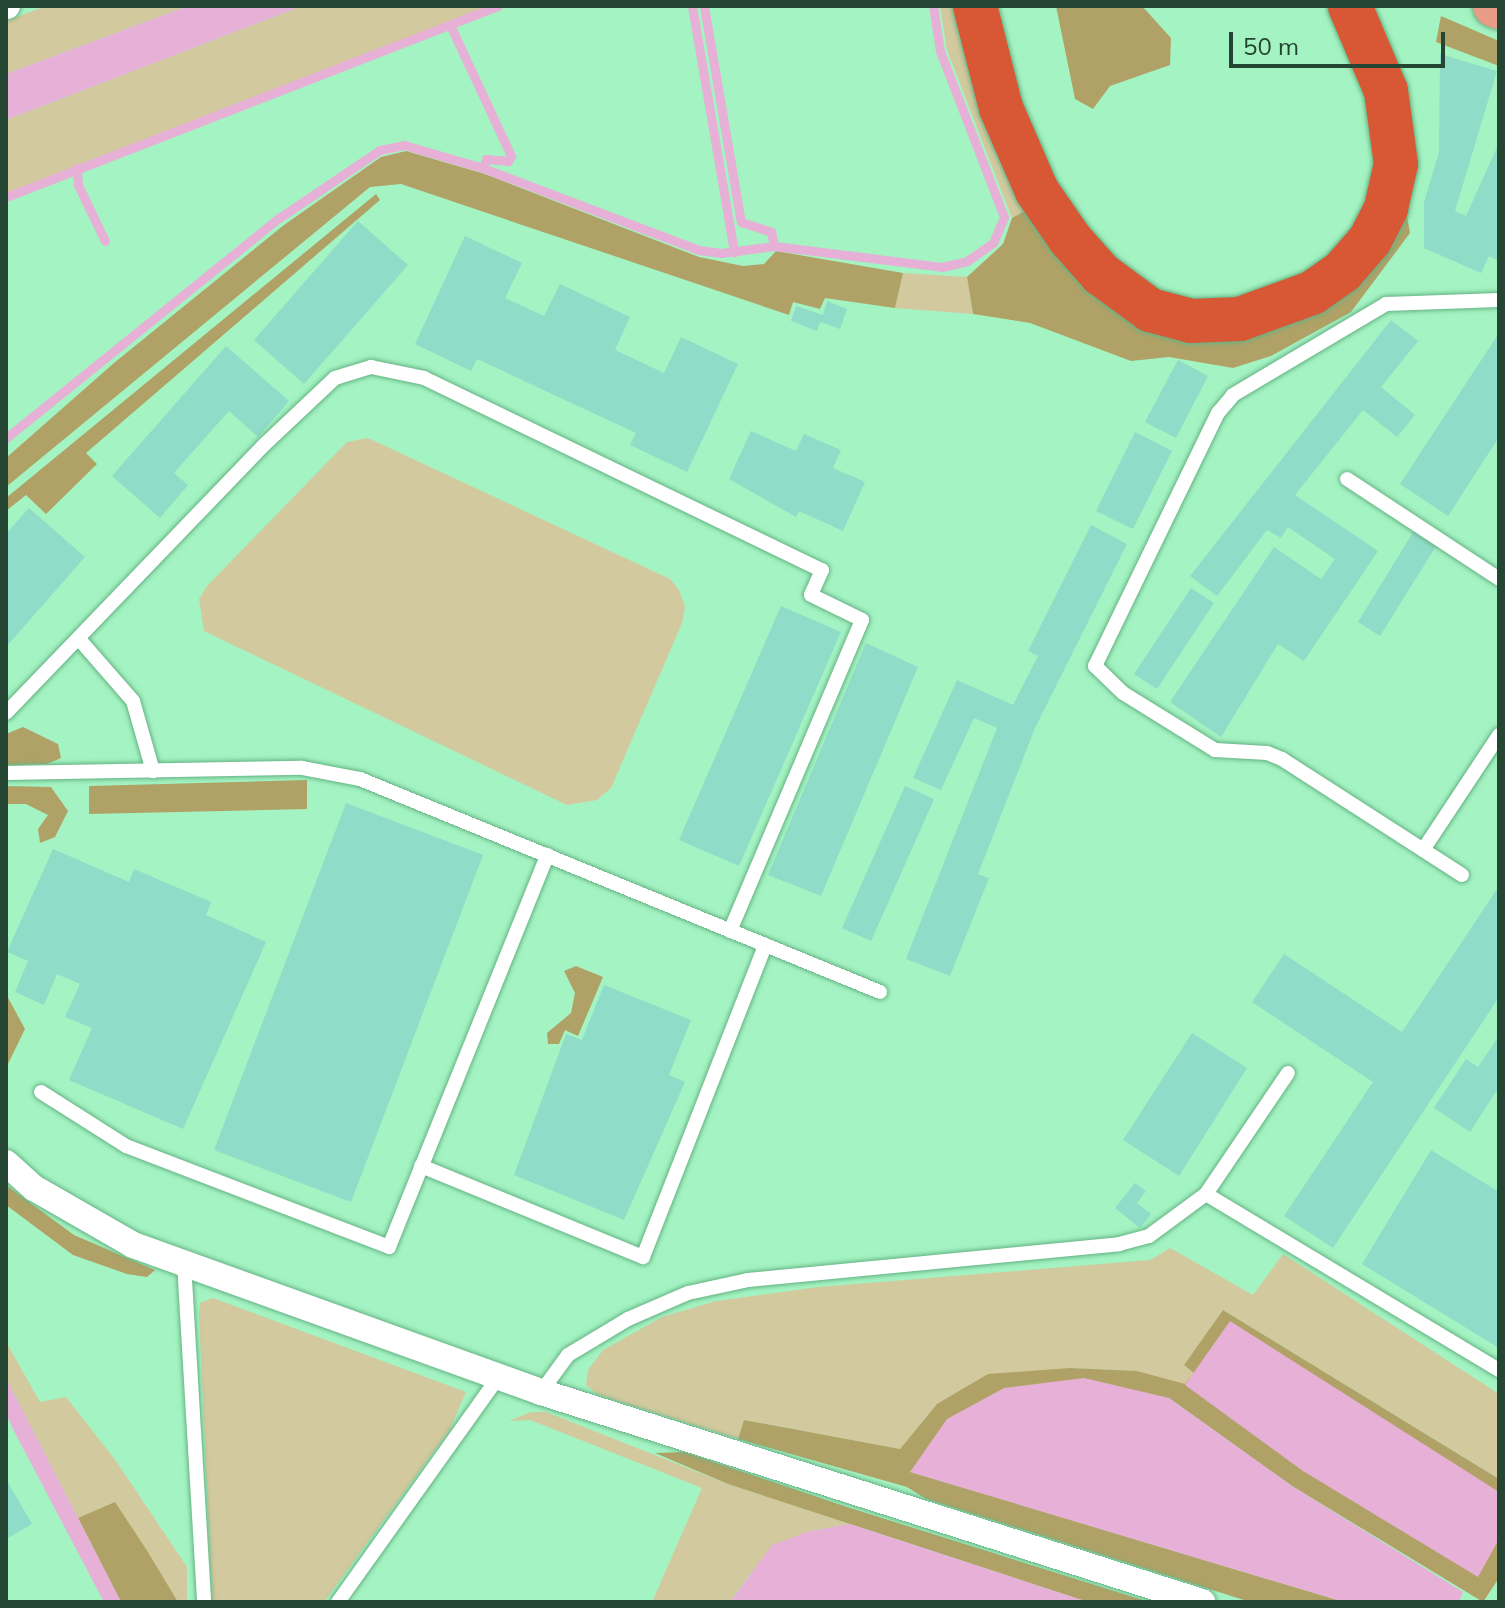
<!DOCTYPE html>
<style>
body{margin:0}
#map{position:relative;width:1505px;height:1608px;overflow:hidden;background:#a4f3c2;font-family:Mulish,sans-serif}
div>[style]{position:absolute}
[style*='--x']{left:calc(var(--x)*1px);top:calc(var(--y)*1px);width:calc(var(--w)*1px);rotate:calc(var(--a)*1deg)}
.green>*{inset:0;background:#d3c99e}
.forest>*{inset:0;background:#b0a266}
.water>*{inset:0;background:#e6b0d7}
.stream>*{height:9px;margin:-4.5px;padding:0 4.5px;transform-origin:4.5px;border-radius:4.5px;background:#e6b0d7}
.building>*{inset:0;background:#8fdcc8}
.roads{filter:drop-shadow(0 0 2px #65b284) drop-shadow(0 0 2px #65b284)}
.service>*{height:14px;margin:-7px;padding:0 7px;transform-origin:7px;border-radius:7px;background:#fff}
.minor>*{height:26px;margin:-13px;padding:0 13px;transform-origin:13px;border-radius:13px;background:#fff}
.primary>*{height:42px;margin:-21px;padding:0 21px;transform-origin:21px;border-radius:21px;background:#e89b86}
.motorway>*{height:44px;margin:-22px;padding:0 22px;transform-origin:22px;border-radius:22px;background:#d85835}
span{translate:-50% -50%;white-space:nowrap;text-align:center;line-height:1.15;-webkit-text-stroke:8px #a4f3c2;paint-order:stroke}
.frame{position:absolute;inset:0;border:8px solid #244531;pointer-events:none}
.scale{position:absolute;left:1229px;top:32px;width:216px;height:36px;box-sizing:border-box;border:4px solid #244531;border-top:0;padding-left:10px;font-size:24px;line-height:28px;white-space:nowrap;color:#244531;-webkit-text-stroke:6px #a4f3c2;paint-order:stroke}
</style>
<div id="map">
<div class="green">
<div style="clip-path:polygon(46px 6px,188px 6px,6px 74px,6px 21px)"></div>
<div style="clip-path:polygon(302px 6px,490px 6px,6px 194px,6px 120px)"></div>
<div style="clip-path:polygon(940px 6px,962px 6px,1034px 206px,1012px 218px,947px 50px)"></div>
<div style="clip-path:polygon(903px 273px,967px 277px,973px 314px,895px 308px)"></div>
<div style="clip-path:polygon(368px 438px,670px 579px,679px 590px,685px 606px,682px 623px,611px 788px,597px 800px,567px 805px,204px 631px,199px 599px,207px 586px,347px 442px)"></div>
<div style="clip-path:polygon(1170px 1248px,1253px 1295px,1283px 1254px,1499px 1394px,1499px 1479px,1223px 1310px,1185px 1365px,1194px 1373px,1185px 1385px,1137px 1371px,1070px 1368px,937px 1404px,900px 1449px,744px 1420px,738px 1439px,598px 1395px,586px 1385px,588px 1370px,603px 1350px,662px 1317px,716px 1301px,818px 1287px,1150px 1260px)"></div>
<div style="clip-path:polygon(213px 1298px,466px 1392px,449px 1431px,324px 1602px,212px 1602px,199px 1314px,200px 1303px)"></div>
<div style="clip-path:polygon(6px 1342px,40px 1402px,66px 1397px,116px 1461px,187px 1567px,187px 1602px,178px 1602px,115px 1503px,78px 1518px,6px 1378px)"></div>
<div style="clip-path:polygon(531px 1412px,546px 1412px,728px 1484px,850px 1524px,810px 1531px,749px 1575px,730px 1602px,652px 1602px,702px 1488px,530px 1420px,509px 1421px)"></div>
</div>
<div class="forest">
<div style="clip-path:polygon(1056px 6px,1142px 6px,1171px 38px,1170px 65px,1110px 86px,1093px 109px,1075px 99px)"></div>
<div style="clip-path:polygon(1441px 16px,1499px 41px,1499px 66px,1436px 42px)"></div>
<div style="clip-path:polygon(406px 151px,485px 174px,699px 257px,743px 266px,764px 264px,776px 251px,903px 273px,895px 308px,825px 298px,820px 309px,793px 302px,789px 315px,401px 184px,370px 187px,6px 487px,6px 458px,114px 363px,284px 225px,381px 157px)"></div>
<div style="clip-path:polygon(376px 194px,380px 200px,86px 453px,97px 464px,46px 514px,26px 495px,6px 511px,6px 498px)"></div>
<div style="clip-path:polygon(1034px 206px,1060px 247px,1242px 329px,1399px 206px,1407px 216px,1410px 233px,1351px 312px,1271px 356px,1233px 368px,1169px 357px,1131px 361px,1030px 323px,973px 314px,967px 277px,1003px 244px,1012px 218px)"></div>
<div style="clip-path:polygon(23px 727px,58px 744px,61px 758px,47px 764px,6px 765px,6px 734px)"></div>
<div style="clip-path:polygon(307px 780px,307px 809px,89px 814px,89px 786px)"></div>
<div style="clip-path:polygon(6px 786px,51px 787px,68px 811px,55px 837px,40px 843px,38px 829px,48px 815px,26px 804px,6px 804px)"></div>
<div style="clip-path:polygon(576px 966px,603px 977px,578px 1036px,565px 1030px,559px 1044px,548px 1044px,547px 1033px,571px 1013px,575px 993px,564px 971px)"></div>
<div style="clip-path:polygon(6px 994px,25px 1029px,6px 1068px)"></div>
<div style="clip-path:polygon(6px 1185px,74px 1235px,155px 1270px,147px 1277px,127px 1274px,73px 1255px,6px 1205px)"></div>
<div style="clip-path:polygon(1223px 1310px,1499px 1479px,1499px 1578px,1483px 1602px,1292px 1486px,1169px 1398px,911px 1472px,1344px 1602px,1250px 1602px,926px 1499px,907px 1487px,738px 1439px,744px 1420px,900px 1449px,937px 1404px,988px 1374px,1070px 1368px,1137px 1371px,1185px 1384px,1194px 1373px,1184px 1365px)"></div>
<div style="clip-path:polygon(684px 1452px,847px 1507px,1149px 1602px,1088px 1602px,728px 1484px,655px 1453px)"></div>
<div style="clip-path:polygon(115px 1502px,146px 1549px,178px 1602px,121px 1602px,78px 1518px)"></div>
</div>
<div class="water">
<div style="clip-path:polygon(188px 6px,302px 6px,6px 120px,6px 74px)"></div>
<div style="clip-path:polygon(1230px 1321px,1499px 1492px,1499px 1539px,1478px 1577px,1303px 1471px,1185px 1385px)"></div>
<div style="clip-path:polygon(6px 1378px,78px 1518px,121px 1602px,104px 1602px,15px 1433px,6px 1414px)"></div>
<div style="clip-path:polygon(1084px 1378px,1169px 1398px,1292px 1486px,1463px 1592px,1459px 1602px,1344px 1602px,910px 1472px,947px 1419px,1004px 1388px)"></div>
<div style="clip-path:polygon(850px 1524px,1088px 1602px,730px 1602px,772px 1545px,810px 1531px)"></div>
</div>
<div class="stream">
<div style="--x:692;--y:6;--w:250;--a:80.3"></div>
<div style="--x:704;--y:6;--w:219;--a:80.3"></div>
<div style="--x:741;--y:222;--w:32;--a:18"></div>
<div style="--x:771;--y:232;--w:14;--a:78"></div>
<div style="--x:450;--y:25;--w:145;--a:65"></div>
<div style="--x:511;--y:156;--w:6;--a:121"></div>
<div style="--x:508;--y:161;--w:22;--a:-175"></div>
<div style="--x:486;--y:159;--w:9;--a:108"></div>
<div style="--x:77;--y:168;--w:17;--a:87"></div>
<div style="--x:78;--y:185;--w:62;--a:64.3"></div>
<div style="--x:6;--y:197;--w:528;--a:-21.22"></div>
<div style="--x:6;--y:438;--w:351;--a:-38.9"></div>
<div style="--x:279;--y:218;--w:122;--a:-34"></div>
<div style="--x:380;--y:150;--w:25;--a:-12"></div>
<div style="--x:404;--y:145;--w:82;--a:16.2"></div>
<div style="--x:483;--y:168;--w:231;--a:20.8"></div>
<div style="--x:699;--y:250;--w:22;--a:8"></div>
<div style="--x:721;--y:253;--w:53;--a:-7.5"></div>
<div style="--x:774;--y:246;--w:169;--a:7.1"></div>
<div style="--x:942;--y:267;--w:26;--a:-13"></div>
<div style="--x:967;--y:261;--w:32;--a:-35"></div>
<div style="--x:993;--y:243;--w:28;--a:-67"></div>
<div style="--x:1004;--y:217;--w:178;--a:-111.1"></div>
<div style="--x:940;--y:51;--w:46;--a:-98.8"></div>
</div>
<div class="building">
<div style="clip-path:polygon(1440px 54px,1497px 71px,1455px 211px,1466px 216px,1499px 143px,1499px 261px,1489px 256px,1481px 273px,1424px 248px,1424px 202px,1439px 152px)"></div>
<div style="clip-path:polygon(358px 221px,408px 265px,304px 384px,254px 340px)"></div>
<div style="clip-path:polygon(465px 236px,522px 263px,505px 298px,544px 316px,560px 284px,630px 317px,615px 350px,664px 373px,681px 337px,738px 364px,687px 472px,630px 445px,636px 433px,477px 359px,471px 371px,415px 344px)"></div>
<div style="clip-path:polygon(827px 301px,847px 309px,840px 329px,820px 322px,817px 331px,791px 321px,796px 306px,823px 315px)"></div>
<div style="clip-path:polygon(1391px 320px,1418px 341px,1381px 387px,1415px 415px,1397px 437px,1363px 410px,1295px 495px,1378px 551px,1304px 661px,1278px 644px,1221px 737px,1170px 702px,1274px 547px,1321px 579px,1335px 559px,1288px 527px,1281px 538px,1267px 530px,1217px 596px,1190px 576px)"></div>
<div style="clip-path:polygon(1499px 333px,1499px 437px,1448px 516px,1400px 484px)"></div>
<div style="clip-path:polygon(226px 346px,289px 401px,258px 437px,229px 411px,174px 473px,188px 485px,160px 518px,112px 476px)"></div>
<div style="clip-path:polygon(1178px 360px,1208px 376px,1176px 438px,1145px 422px)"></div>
<div style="clip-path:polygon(751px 431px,796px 451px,804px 434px,841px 450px,833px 468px,865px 482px,843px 531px,799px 511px,796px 517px,729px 479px)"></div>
<div style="clip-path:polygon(1135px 432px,1172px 451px,1133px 529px,1096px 511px)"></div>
<div style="clip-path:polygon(29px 508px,85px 557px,6px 647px,6px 534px)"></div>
<div style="clip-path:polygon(1091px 525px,1127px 544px,1035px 728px,978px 874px,989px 878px,950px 976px,906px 959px,997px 728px,974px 718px,941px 790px,913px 778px,957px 680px,1013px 705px,1038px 656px,1028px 651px)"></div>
<div style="clip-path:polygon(1415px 529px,1438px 543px,1380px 636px,1358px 622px)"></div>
<div style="clip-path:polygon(1191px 588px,1214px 603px,1157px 689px,1134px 674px)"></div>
<div style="clip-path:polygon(781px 606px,841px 632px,739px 866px,679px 840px)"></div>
<div style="clip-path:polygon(866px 643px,918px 667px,821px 896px,768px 875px)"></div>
<div style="clip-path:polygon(905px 786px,934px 799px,871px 941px,842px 928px)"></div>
<div style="clip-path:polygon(346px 803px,483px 855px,351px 1202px,214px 1150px)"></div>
<div style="clip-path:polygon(53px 849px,129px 882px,134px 869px,211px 902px,206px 915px,266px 942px,183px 1129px,69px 1080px,92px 1028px,65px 1017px,80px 984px,57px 974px,44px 1005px,15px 992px,28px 961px,7px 952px)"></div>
<div style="clip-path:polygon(1499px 886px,1499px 997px,1333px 1248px,1284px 1216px,1373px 1082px,1252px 1002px,1284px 954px,1402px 1032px)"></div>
<div style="clip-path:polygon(604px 985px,691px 1020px,669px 1075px,685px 1082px,624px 1220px,514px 1175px,566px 1034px,582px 1040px)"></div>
<div style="clip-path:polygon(1192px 1033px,1247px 1068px,1179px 1176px,1123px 1140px)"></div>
<div style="clip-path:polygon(1499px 1036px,1499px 1087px,1470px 1132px,1434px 1108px,1466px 1059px,1478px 1067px)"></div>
<div style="clip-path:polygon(1431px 1150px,1499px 1192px,1499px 1348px,1362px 1264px)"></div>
<div style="clip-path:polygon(1135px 1183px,1146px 1191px,1137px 1203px,1151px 1214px,1140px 1228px,1115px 1208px)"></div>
<div style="clip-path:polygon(6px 1479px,32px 1524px,6px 1539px)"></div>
</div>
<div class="roads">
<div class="service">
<div style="--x:1347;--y:479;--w:182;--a:33.3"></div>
<div style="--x:79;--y:639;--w:82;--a:48.9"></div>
<div style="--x:133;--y:701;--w:73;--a:74.1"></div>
<div style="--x:6;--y:713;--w:373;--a:-46.1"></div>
<div style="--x:265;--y:444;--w:96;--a:-43.3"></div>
<div style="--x:335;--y:378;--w:38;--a:-17"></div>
<div style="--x:371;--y:367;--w:54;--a:11.7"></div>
<div style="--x:424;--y:378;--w:442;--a:25.8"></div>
<div style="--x:822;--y:570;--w:27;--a:114"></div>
<div style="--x:811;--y:595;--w:57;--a:26.1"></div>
<div style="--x:862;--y:620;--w:338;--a:113"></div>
<div style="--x:6;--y:773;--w:296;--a:-1"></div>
<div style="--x:302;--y:768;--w:59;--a:10.7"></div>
<div style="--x:360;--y:779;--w:562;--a:22.27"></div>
<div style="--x:1423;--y:850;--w:138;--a:-56.5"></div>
<div style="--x:1462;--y:875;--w:214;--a:-147.2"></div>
<div style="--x:1282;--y:759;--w:16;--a:-158"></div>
<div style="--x:1267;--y:753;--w:52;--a:-176.7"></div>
<div style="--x:1215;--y:750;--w:108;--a:-148.2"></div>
<div style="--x:1123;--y:693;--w:39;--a:-136"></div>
<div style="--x:1095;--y:666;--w:281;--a:-64.1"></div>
<div style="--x:1218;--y:413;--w:23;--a:-50"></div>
<div style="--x:1233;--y:395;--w:178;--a:-30.7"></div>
<div style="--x:1386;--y:304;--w:113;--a:-2"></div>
<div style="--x:41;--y:1092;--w:101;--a:32.4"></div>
<div style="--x:126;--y:1146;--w:282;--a:21"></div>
<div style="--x:389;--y:1247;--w:423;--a:-68"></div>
<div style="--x:421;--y:1166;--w:240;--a:22.3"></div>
<div style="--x:643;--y:1257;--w:335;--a:-68.6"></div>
<div style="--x:1206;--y:1194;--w:342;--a:31"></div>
<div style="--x:184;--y:1263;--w:340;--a:86.6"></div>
<div style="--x:541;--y:1392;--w:46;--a:-53.9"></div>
<div style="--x:568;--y:1355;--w:70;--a:-31"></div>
<div style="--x:628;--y:1319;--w:65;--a:-23.4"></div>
<div style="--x:688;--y:1293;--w:61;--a:-12.2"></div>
<div style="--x:748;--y:1280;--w:373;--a:-5.5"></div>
<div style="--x:1119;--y:1244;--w:31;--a:-15"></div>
<div style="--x:1149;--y:1236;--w:71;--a:-36.4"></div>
<div style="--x:1206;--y:1194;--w:146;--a:-55.9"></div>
<div style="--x:338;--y:1602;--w:277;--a:-54.5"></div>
</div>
<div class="minor">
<div style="--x:6;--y:6;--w:1;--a:0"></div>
<div style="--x:6;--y:1163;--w:38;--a:42"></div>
<div style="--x:34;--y:1188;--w:114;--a:29.9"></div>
<div style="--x:133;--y:1245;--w:434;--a:19.8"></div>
<div style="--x:541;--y:1392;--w:694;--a:17.63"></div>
</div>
<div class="primary">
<div style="--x:1494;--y:6;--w:5;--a:22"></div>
</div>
<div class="motorway">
<div style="--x:975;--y:6;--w:105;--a:75.7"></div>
<div style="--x:1001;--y:108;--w:90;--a:66.6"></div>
<div style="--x:1037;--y:191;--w:58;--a:55.5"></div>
<div style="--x:1070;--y:239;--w:47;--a:48.5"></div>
<div style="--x:1101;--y:274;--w:61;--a:36.3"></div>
<div style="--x:1150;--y:310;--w:42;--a:15"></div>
<div style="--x:1191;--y:321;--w:49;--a:-2.3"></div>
<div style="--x:1240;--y:319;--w:77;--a:-19.9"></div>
<div style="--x:1312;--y:293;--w:38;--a:-35"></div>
<div style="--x:1343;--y:271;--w:41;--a:-48.9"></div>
<div style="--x:1370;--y:240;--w:36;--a:-63"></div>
<div style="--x:1386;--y:208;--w:45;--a:-77.2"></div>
<div style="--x:1396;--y:164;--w:74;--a:-97.8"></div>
<div style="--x:1386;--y:91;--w:92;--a:-113"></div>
</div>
</div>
<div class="frame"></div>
<div class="scale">50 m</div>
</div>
